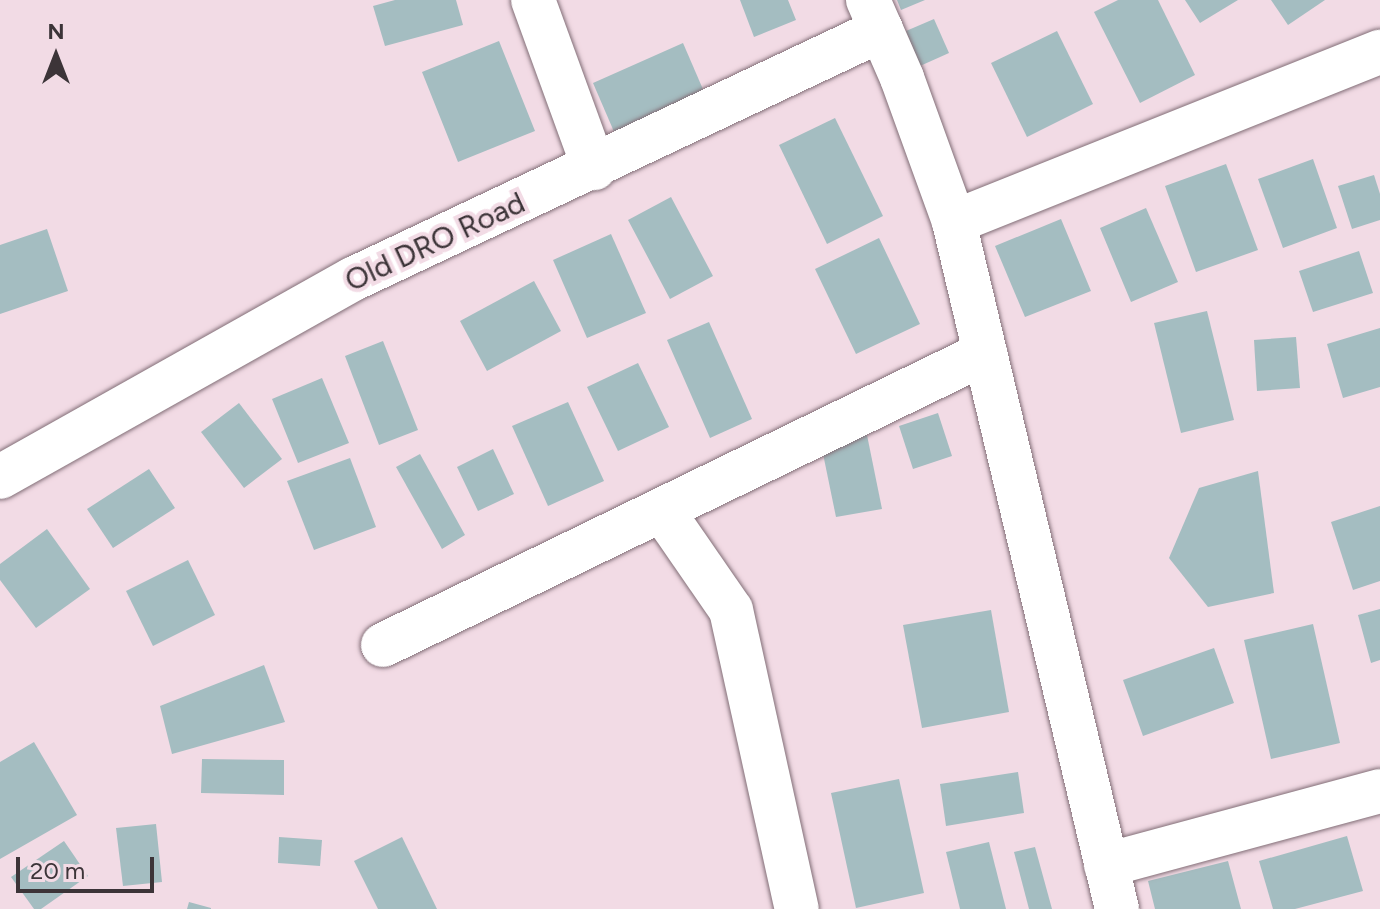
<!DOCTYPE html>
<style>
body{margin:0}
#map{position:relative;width:1380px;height:909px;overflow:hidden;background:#f2dbe5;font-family:Figtree,sans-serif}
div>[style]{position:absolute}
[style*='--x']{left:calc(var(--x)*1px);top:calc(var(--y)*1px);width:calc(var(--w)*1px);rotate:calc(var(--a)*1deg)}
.building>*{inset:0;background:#a4bdc1}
.roads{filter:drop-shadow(0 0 2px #826e77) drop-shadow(0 0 2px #826e77)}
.minor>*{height:44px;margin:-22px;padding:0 22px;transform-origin:22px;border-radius:22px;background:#fff}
span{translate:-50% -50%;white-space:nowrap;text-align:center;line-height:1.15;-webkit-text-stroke:8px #f2dbe5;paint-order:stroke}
.street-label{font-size:30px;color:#3c3438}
.north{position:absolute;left:16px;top:16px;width:80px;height:80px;-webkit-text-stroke:6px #f2dbe5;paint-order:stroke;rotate:0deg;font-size:22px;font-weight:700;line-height:32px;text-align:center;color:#3c3438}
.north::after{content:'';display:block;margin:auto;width:28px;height:36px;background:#3c3438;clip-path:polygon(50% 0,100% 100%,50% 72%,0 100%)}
.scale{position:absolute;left:16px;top:857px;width:138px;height:36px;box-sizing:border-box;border:4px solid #3c3438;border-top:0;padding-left:10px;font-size:24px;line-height:28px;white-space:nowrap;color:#3c3438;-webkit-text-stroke:6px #f2dbe5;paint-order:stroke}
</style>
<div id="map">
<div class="building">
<div style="clip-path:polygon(395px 0,456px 0,463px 25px,385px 46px,373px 6px)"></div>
<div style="clip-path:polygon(740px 0,788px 0,796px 20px,754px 37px)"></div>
<div style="clip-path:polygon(897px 0,925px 0,901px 10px)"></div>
<div style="clip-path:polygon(1118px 0,1158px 0,1195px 75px,1140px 103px,1094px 12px)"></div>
<div style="clip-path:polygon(1185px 0,1238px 0,1200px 23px)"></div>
<div style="clip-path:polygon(1271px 0,1325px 0,1288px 25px)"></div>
<div style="clip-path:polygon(934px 19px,949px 53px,920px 66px,906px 31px)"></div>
<div style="clip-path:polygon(1057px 31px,1093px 104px,1027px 137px,991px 63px)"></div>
<div style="clip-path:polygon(499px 41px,535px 131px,458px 162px,422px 72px)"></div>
<div style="clip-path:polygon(683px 43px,705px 94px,615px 134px,593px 83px)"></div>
<div style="clip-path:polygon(835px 118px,883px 216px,827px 244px,779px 145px)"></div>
<div style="clip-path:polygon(1313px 159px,1337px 228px,1283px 248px,1258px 179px)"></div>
<div style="clip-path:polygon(1226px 164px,1258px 250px,1196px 272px,1165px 186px)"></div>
<div style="clip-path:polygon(1374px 175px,1380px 194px,1380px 220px,1352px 229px,1338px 186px)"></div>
<div style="clip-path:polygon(671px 197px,713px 276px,670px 299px,628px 220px)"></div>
<div style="clip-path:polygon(1146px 208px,1178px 282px,1131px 302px,1100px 228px)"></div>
<div style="clip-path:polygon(1061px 219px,1091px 291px,1025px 317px,995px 246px)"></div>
<div style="clip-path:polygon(47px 229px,68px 291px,0 314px,0 245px)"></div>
<div style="clip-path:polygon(611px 234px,646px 313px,587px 338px,553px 260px)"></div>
<div style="clip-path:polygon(879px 238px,920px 324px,856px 354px,815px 269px)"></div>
<div style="clip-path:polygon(1359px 251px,1373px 293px,1313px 312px,1299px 271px)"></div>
<div style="clip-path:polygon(534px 281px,561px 331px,487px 371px,460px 321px)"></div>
<div style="clip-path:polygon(1207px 311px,1234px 420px,1181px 433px,1154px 323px)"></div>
<div style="clip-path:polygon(709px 322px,752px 419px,710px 438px,667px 340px)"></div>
<div style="clip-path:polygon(1380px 328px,1380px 387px,1343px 398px,1327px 344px)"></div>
<div style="clip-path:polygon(1296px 337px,1300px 388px,1257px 391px,1254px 340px)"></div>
<div style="clip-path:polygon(383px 341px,418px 430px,379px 445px,345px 356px)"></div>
<div style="clip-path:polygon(638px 363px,669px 427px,618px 451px,587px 387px)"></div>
<div style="clip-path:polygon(322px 378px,349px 443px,298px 463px,272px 399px)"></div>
<div style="clip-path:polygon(568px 402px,604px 481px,548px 506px,512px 426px)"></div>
<div style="clip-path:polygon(239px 403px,282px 459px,244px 488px,201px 432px)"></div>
<div style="clip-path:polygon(938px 413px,952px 456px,913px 469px,899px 426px)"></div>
<div style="clip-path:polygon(867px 435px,882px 509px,836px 517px,821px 444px)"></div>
<div style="clip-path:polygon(493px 449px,514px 494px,478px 511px,457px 467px)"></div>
<div style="clip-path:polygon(420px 454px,465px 535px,442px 549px,396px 467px)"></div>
<div style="clip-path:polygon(350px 458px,376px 527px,314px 550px,287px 481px)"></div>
<div style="clip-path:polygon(149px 469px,175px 508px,113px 548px,87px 509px)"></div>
<div style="clip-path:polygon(1258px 471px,1274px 593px,1208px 607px,1169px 558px,1199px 488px)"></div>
<div style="clip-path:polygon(1380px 506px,1380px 581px,1353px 590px,1331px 522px)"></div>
<div style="clip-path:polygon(47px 529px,90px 589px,36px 628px,0 580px,0 564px)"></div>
<div style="clip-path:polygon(188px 560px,215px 615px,153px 646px,126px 591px)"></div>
<div style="clip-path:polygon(1380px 609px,1380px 660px,1371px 663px,1358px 615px)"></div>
<div style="clip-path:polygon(991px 610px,1009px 712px,922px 728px,903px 625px)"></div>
<div style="clip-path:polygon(1313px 624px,1340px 743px,1271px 759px,1244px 640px)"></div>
<div style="clip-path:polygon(1214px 648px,1234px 703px,1143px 736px,1123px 680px)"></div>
<div style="clip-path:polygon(264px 665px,285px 722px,172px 754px,160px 706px)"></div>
<div style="clip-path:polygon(34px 742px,77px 815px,0 859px,0 762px)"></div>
<div style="clip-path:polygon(202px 759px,284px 760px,284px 795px,201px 793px)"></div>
<div style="clip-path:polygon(1018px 772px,1024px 813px,946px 826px,940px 784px)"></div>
<div style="clip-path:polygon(899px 779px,924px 893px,856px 908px,831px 793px)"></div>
<div style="clip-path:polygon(156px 824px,162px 882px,123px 886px,116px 828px)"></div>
<div style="clip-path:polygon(1347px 836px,1363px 891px,1295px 909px,1273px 909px,1259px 861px)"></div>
<div style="clip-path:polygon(279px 837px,322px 840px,320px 866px,278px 863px)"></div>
<div style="clip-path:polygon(402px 837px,437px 909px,378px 909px,354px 861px)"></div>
<div style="clip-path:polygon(64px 841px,88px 876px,41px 909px,34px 909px,11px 877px)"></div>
<div style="clip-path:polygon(989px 842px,1006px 909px,960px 909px,946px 852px)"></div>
<div style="clip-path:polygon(1035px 847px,1052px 909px,1029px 909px,1014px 852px)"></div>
<div style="clip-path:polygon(1228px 861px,1241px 909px,1155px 909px,1148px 881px)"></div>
<div style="clip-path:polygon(189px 902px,211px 908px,211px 909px,187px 909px)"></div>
</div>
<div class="roads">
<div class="minor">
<div style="--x:533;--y:0;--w:179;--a:70"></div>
<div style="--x:868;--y:0;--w:85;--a:66.4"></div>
<div style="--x:902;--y:78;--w:153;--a:70.1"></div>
<div style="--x:954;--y:222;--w:706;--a:76.65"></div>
<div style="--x:954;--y:222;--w:459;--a:-21.8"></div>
<div style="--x:0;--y:477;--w:405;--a:-29.3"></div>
<div style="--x:353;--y:279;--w:584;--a:-25.25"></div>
<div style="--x:662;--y:510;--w:121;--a:55.4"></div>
<div style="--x:731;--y:610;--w:306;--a:77.6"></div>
<div style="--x:383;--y:645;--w:669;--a:-25.88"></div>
<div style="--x:1106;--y:865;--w:284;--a:-15.1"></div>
</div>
</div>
<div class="street-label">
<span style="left:435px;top:242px;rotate:-25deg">Old DRO Road</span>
</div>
<div class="north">N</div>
<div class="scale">20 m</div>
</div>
